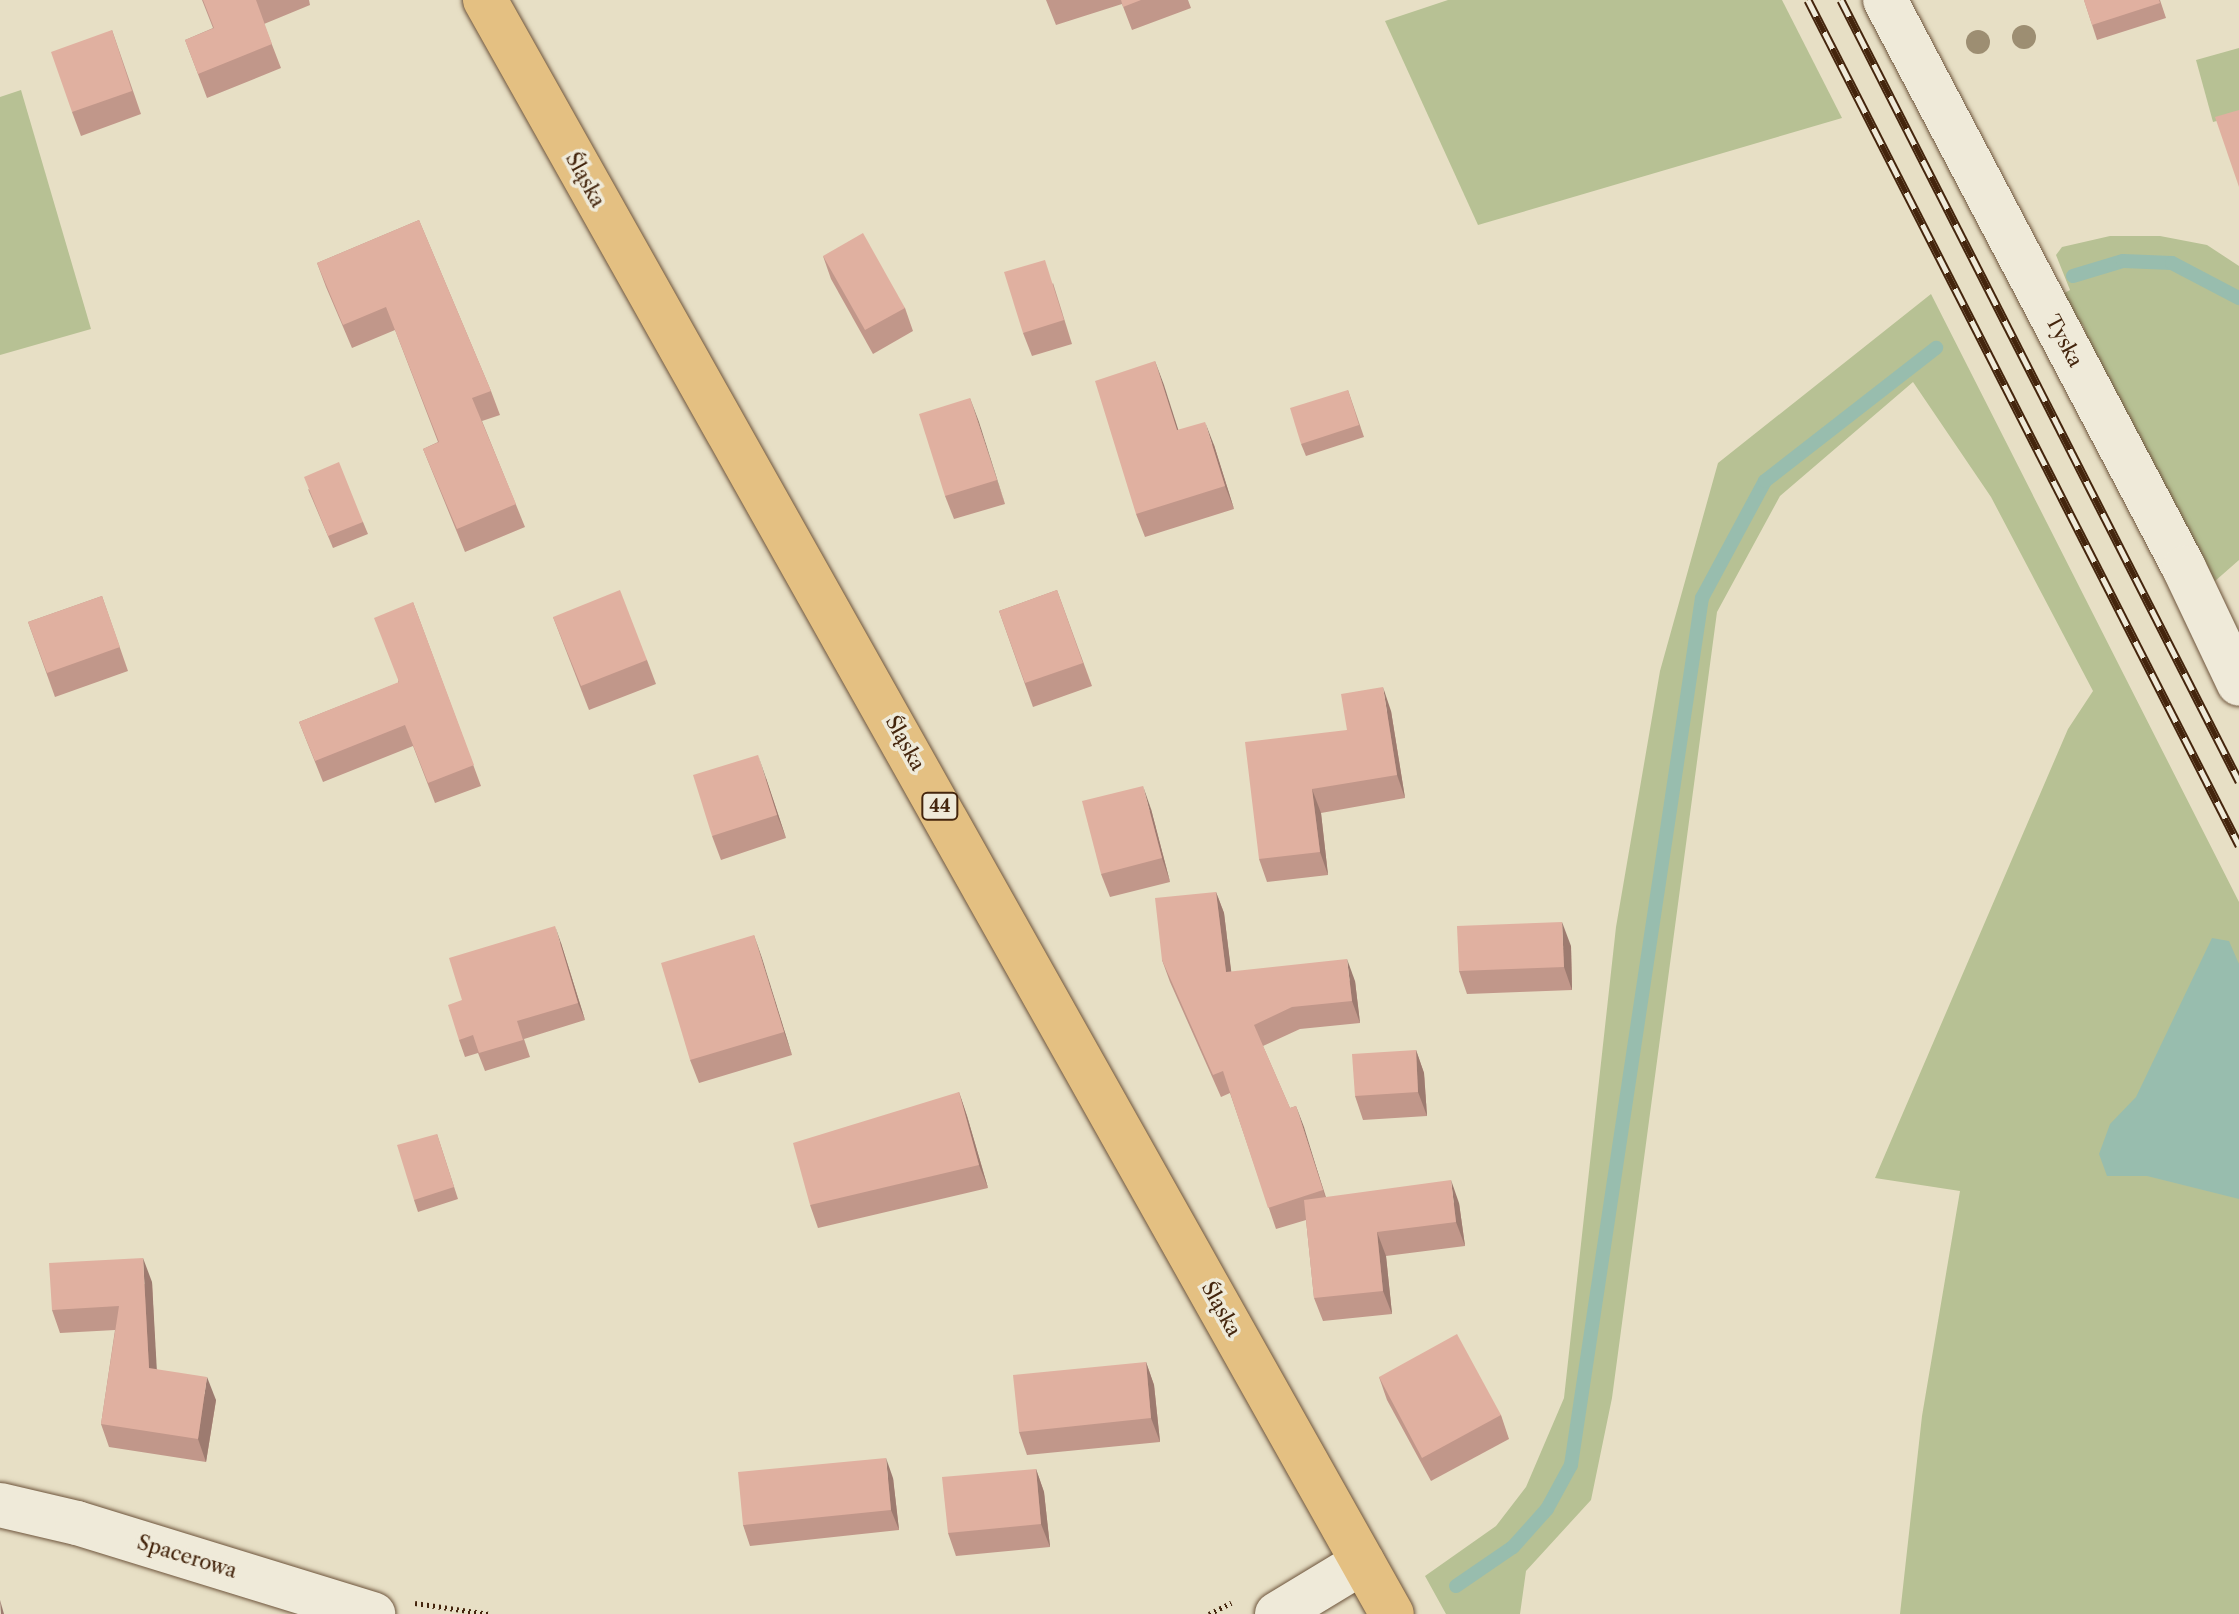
<!DOCTYPE html>
<meta charset="utf-8">
<style>
body{margin:0}
#map{position:relative;width:2239px;height:1614px;overflow:hidden;background:#e7dfc5;font-family:"Libre Caslon Text",serif}
div>[style]{position:absolute}
[style*='--x']{left:calc(var(--x)*1px);top:calc(var(--y)*1px);width:calc(var(--w)*1px);rotate:calc(var(--a)*1deg)}
.green>*{inset:0;background:#b7c194}
.water>*{inset:0;background:#98bdae}
.stream>*{height:14px;margin:-7px;padding:0 7px;transform-origin:7px;border-radius:7px;background:#98bdae}
.path>*{height:5px;margin-top:-2.5px;transform-origin:0;background:repeating-linear-gradient(90deg,#44250d 0 2px,transparent 0 6px)}
.roads{filter:drop-shadow(0 0 2px #6d543b) drop-shadow(0 0 2px #6d543b)}
.minor>*{height:44px;margin:-22px;padding:0 22px;transform-origin:22px;border-radius:22px;background:#efead9}
.major>*{height:44px;margin:-22px;padding:0 22px;transform-origin:22px;border-radius:22px;background:#e4c082}
.rail>*{height:9px;margin-top:-4.5px;transform-origin:0;background:repeating-linear-gradient(90deg,#efead9 0 18px,#44250d 0 36px);box-sizing:border-box;border-block:2px solid #44250d}
.trees>*{width:24px;height:24px;margin:-12px;border-radius:50%;background:#9d8e72}
.wall>*{inset:0;background:#c1978a}
.shaded-wall>*{inset:0;background:#9d7b70}
.building>*{inset:0;background:#e0b0a0}
span{translate:-50% -50%;white-space:nowrap;text-align:center;line-height:1.15;-webkit-text-stroke:7px #efead9;paint-order:stroke}
.shield-label span{padding:2px 6px;background:#efead9;border:2px solid;border-radius:6px;-webkit-text-stroke-width:0}
.shield-label{font-size:18px;color:#44250d;font-weight:700}
.street-label{font-size:20px;color:#44250d}
</style>
<div id="map">
<div class="green">
<div style="clip-path:polygon(1448px 0,1782px 0,1842px 118px,1478px 225px,1385px 21px)"></div>
<div style="clip-path:polygon(2239px 48px,2239px 115px,2213px 122px,2196px 60px)"></div>
<div style="clip-path:polygon(21px 90px,91px 329px,0 355px,0 97px)"></div>
<div style="clip-path:polygon(2110px 236px,2160px 236px,2207px 245px,2239px 266px,2239px 560px,2206px 589px,2096px 366px,2083px 325px,2067px 315px,2059px 296px,2070px 290px,2056px 255px,2062px 247px)"></div>
<div style="clip-path:polygon(1931px 294px,2239px 902px,2239px 1614px,1900px 1614px,1922px 1416px,1960px 1191px,1875px 1178px,2068px 729px,2093px 691px,1991px 497px,1913px 382px,1780px 496px,1717px 612px,1612px 1398px,1591px 1500px,1526px 1571px,1520px 1614px,1446px 1614px,1425px 1576px,1496px 1526px,1526px 1487px,1564px 1398px,1616px 927px,1660px 671px,1718px 463px)"></div>
</div>
<div class="water">
<div style="clip-path:polygon(2212px 938px,2229px 941px,2239px 964px,2239px 1199px,2147px 1176px,2107px 1176px,2099px 1154px,2110px 1124px,2136px 1097px)"></div>
</div>
<div class="stream">
<div style="--x:2073;--y:276;--w:52;--a:-16.7"></div>
<div style="--x:2123;--y:261;--w:49;--a:2.3"></div>
<div style="--x:2172;--y:263;--w:76;--a:27.6"></div>
<div style="--x:1456;--y:1586;--w:69;--a:-34.4"></div>
<div style="--x:1513;--y:1547;--w:51;--a:-48.2"></div>
<div style="--x:1547;--y:1509;--w:50;--a:-61.4"></div>
<div style="--x:1571;--y:1465;--w:877;--a:-81.41"></div>
<div style="--x:1702;--y:598;--w:133;--a:-61.7"></div>
<div style="--x:1765;--y:481;--w:217;--a:-37.9"></div>
</div>
<div class="path">
<div style="--x:415;--y:1603;--w:75;--a:8.5"></div>
<div style="--x:1209;--y:1614;--w:25;--a:-27"></div>
</div>
<div class="roads">
<div class="minor">
<div style="--x:1885;--y:0;--w:642;--a:62.24"></div>
<div style="--x:2184;--y:568;--w:128;--a:64.6"></div>
<div style="--x:0;--y:1505;--w:79;--a:13.2"></div>
<div style="--x:77;--y:1523;--w:310;--a:17.1"></div>
<div style="--x:1277;--y:1614;--w:100;--a:-31.2"></div>
</div>
<div class="major">
<div style="--x:485;--y:0;--w:1851;--a:60.67"></div>
</div>
</div>
<div class="rail">
<div style="--x:1808;--y:0;--w:949;--a:62.98"></div>
<div style="--x:1841;--y:0;--w:877;--a:63"></div>
</div>
<div class="trees">
<div style="left:2024px;top:37px"></div>
<div style="left:1978px;top:42px"></div>
</div>
<div class="wall">
<div style="clip-path:polygon(202px 0,309px 0,310px 5px,264px 24px,281px 68px,207px 98px,185px 40px,213px 28px)"></div>
<div style="clip-path:polygon(1046px 0,1188px 0,1191px 8px,1132px 30px,1122px 4px,1056px 25px)"></div>
<div style="clip-path:polygon(2084px 0,2160px 0,2166px 18px,2097px 40px)"></div>
<div style="clip-path:polygon(112px 30px,141px 114px,81px 136px,72px 112px)"></div>
<div style="clip-path:polygon(419px 220px,491px 391px,500px 415px,482px 421px,525px 527px,465px 552px,423px 449px,438px 442px,395px 330px,352px 348px,326px 287px,317px 263px)"></div>
<div style="clip-path:polygon(823px 256px,905px 308px,913px 331px,873px 354px,831px 279px)"></div>
<div style="clip-path:polygon(1053px 283px,1072px 344px,1032px 356px,1023px 333px)"></div>
<div style="clip-path:polygon(1155px 361px,1178px 430px,1214px 445px,1234px 509px,1145px 537px,1136px 514px)"></div>
<div style="clip-path:polygon(1348px 390px,1364px 437px,1306px 456px,1301px 444px)"></div>
<div style="clip-path:polygon(970px 398px,1005px 504px,954px 519px,945px 496px)"></div>
<div style="clip-path:polygon(308px 489px,363px 522px,368px 534px,333px 548px)"></div>
<div style="clip-path:polygon(1057px 590px,1092px 686px,1033px 707px,999px 611px)"></div>
<div style="clip-path:polygon(102px 596px,128px 671px,55px 697px,28px 622px)"></div>
<div style="clip-path:polygon(413px 602px,481px 786px,435px 803px,413px 746px,323px 782px,299px 722px,398px 683px)"></div>
<div style="clip-path:polygon(553px 617px,647px 660px,656px 684px,589px 710px)"></div>
<div style="clip-path:polygon(1391px 711px,1405px 798px,1321px 813px,1328px 875px,1267px 882px,1259px 859px,1347px 730px)"></div>
<div style="clip-path:polygon(766px 778px,786px 838px,721px 860px,712px 836px)"></div>
<div style="clip-path:polygon(1151px 809px,1170px 882px,1110px 897px,1101px 874px)"></div>
<div style="clip-path:polygon(1216px 892px,1224px 913px,1231px 972px,1355px 981px,1360px 1023px,1300px 1029px,1263px 1046px,1290px 1108px,1296px 1106px,1326px 1197px,1459px 1203px,1465px 1246px,1386px 1256px,1392px 1314px,1323px 1321px,1314px 1298px,1306px 1220px,1276px 1229px,1230px 1093px,1221px 1097px,1170px 982px,1162px 960px)"></div>
<div style="clip-path:polygon(754px 935px,792px 1055px,699px 1083px,690px 1060px)"></div>
<div style="clip-path:polygon(561px 943px,585px 1020px,524px 1039px,530px 1057px,485px 1071px,478px 1053px,465px 1057px,459px 1040px,462px 1000px)"></div>
<div style="clip-path:polygon(1571px 946px,1572px 990px,1467px 994px,1459px 971px)"></div>
<div style="clip-path:polygon(1416px 1050px,1424px 1073px,1427px 1116px,1363px 1120px,1355px 1096px)"></div>
<div style="clip-path:polygon(959px 1092px,967px 1116px,988px 1188px,818px 1228px,810px 1205px)"></div>
<div style="clip-path:polygon(437px 1134px,458px 1199px,418px 1212px,414px 1200px)"></div>
<div style="clip-path:polygon(152px 1282px,156px 1369px,216px 1400px,206px 1462px,109px 1447px,101px 1424px,115px 1330px,60px 1333px,52px 1310px)"></div>
<div style="clip-path:polygon(1146px 1362px,1154px 1385px,1160px 1442px,1027px 1455px,1019px 1432px)"></div>
<div style="clip-path:polygon(1379px 1377px,1501px 1415px,1509px 1439px,1431px 1481px,1387px 1400px)"></div>
<div style="clip-path:polygon(1036px 1469px,1044px 1492px,1050px 1547px,956px 1556px,948px 1533px)"></div>
<div style="clip-path:polygon(893px 1478px,899px 1530px,750px 1546px,743px 1525px)"></div>
</div>
<div class="shaded-wall">
<div style="clip-path:polygon(1155px 361px,1164px 385px,1186px 454px,1177px 430px)"></div>
<div style="clip-path:polygon(970px 398px,979px 422px,1005px 504px,997px 480px)"></div>
<div style="clip-path:polygon(1205px 422px,1214px 445px,1234px 509px,1225px 486px)"></div>
<div style="clip-path:polygon(1383px 687px,1391px 711px,1405px 798px,1397px 775px)"></div>
<div style="clip-path:polygon(758px 755px,766px 778px,786px 838px,777px 815px)"></div>
<div style="clip-path:polygon(1143px 786px,1151px 809px,1170px 882px,1162px 858px)"></div>
<div style="clip-path:polygon(1312px 789px,1321px 813px,1328px 875px,1320px 852px)"></div>
<div style="clip-path:polygon(1216px 892px,1224px 913px,1234px 994px,1226px 972px)"></div>
<div style="clip-path:polygon(1562px 922px,1571px 946px,1572px 990px,1564px 967px)"></div>
<div style="clip-path:polygon(555px 926px,561px 943px,585px 1020px,578px 1003px)"></div>
<div style="clip-path:polygon(754px 935px,762px 958px,792px 1055px,784px 1032px)"></div>
<div style="clip-path:polygon(1347px 959px,1355px 981px,1360px 1023px,1352px 1001px)"></div>
<div style="clip-path:polygon(1416px 1050px,1424px 1073px,1427px 1116px,1418px 1092px)"></div>
<div style="clip-path:polygon(959px 1092px,967px 1116px,988px 1188px,979px 1165px)"></div>
<div style="clip-path:polygon(1296px 1106px,1304px 1127px,1330px 1212px,1323px 1190px)"></div>
<div style="clip-path:polygon(1451px 1180px,1459px 1203px,1465px 1246px,1456px 1222px)"></div>
<div style="clip-path:polygon(1377px 1232px,1386px 1256px,1392px 1314px,1383px 1291px)"></div>
<div style="clip-path:polygon(143px 1258px,152px 1282px,158px 1391px,149px 1368px)"></div>
<div style="clip-path:polygon(1146px 1362px,1154px 1385px,1160px 1442px,1151px 1418px)"></div>
<div style="clip-path:polygon(207px 1377px,216px 1400px,206px 1462px,198px 1439px)"></div>
<div style="clip-path:polygon(886px 1458px,893px 1478px,899px 1530px,891px 1510px)"></div>
<div style="clip-path:polygon(1036px 1469px,1044px 1492px,1050px 1547px,1041px 1524px)"></div>
<div style="clip-path:polygon(0 1600px,4px 1614px,1px 1614px)"></div>
</div>
<div class="building">
<div style="clip-path:polygon(203px 0,256px 0,272px 44px,198px 74px,185px 40px,214px 28px)"></div>
<div style="clip-path:polygon(1121px 0,1141px 0,1123px 7px)"></div>
<div style="clip-path:polygon(2084px 0,2159px 0,2160px 3px,2092px 25px)"></div>
<div style="clip-path:polygon(112px 30px,132px 91px,72px 112px,51px 52px)"></div>
<div style="clip-path:polygon(2239px 110px,2239px 187px,2215px 117px)"></div>
<div style="clip-path:polygon(419px 220px,491px 391px,472px 398px,516px 504px,457px 529px,423px 449px,439px 442px,386px 307px,343px 325px,317px 263px)"></div>
<div style="clip-path:polygon(863px 233px,905px 308px,865px 330px,823px 256px)"></div>
<div style="clip-path:polygon(1045px 260px,1064px 320px,1023px 333px,1004px 272px)"></div>
<div style="clip-path:polygon(1155px 361px,1177px 430px,1205px 422px,1225px 486px,1136px 514px,1095px 381px)"></div>
<div style="clip-path:polygon(1348px 390px,1359px 425px,1301px 444px,1290px 408px)"></div>
<div style="clip-path:polygon(970px 398px,997px 480px,945px 496px,919px 414px)"></div>
<div style="clip-path:polygon(339px 462px,363px 522px,328px 536px,304px 477px)"></div>
<div style="clip-path:polygon(620px 590px,647px 660px,581px 686px,553px 617px)"></div>
<div style="clip-path:polygon(1057px 590px,1083px 663px,1025px 683px,999px 611px)"></div>
<div style="clip-path:polygon(102px 596px,120px 647px,47px 673px,28px 622px)"></div>
<div style="clip-path:polygon(413px 602px,474px 765px,428px 783px,405px 725px,315px 761px,299px 722px,399px 682px,374px 618px)"></div>
<div style="clip-path:polygon(1383px 687px,1397px 775px,1312px 789px,1320px 852px,1259px 859px,1245px 742px,1347px 730px,1341px 694px)"></div>
<div style="clip-path:polygon(758px 755px,777px 815px,712px 836px,693px 775px)"></div>
<div style="clip-path:polygon(1143px 786px,1162px 858px,1101px 874px,1082px 801px)"></div>
<div style="clip-path:polygon(1216px 892px,1226px 972px,1347px 959px,1352px 1001px,1292px 1007px,1254px 1025px,1290px 1108px,1296px 1106px,1323px 1190px,1268px 1208px,1223px 1071px,1213px 1075px,1162px 960px,1155px 898px)"></div>
<div style="clip-path:polygon(1562px 922px,1564px 967px,1459px 971px,1457px 926px)"></div>
<div style="clip-path:polygon(555px 926px,578px 1003px,517px 1021px,523px 1040px,479px 1053px,473px 1035px,459px 1040px,448px 1005px,462px 1000px,449px 958px)"></div>
<div style="clip-path:polygon(754px 935px,784px 1032px,690px 1060px,661px 963px)"></div>
<div style="clip-path:polygon(1416px 1050px,1418px 1092px,1355px 1096px,1352px 1054px)"></div>
<div style="clip-path:polygon(959px 1092px,979px 1165px,810px 1205px,793px 1143px)"></div>
<div style="clip-path:polygon(437px 1134px,454px 1187px,414px 1200px,397px 1145px)"></div>
<div style="clip-path:polygon(1451px 1180px,1456px 1222px,1377px 1232px,1383px 1291px,1314px 1298px,1304px 1200px)"></div>
<div style="clip-path:polygon(143px 1258px,149px 1368px,207px 1377px,198px 1439px,101px 1424px,119px 1306px,52px 1310px,49px 1263px)"></div>
<div style="clip-path:polygon(1457px 1334px,1501px 1415px,1422px 1458px,1379px 1377px)"></div>
<div style="clip-path:polygon(1146px 1362px,1151px 1418px,1019px 1432px,1013px 1375px)"></div>
<div style="clip-path:polygon(886px 1458px,891px 1510px,743px 1525px,738px 1472px)"></div>
<div style="clip-path:polygon(1036px 1469px,1041px 1524px,948px 1533px,942px 1477px)"></div>
</div>
<div class="shield-label">
<span style="left:940px;top:806px">44</span>
</div>
<div class="street-label">
<span style="left:585px;top:180px;rotate:61deg">Śląska</span>
<span style="left:2064px;top:341px;rotate:62deg">Tyska</span>
<span style="left:905px;top:743px;rotate:61deg">Śląska</span>
<span style="left:1221px;top:1309px;rotate:61deg">Śląska</span>
<span style="left:187px;top:1557px;rotate:17deg">Spacerowa</span>
</div>
</div>
